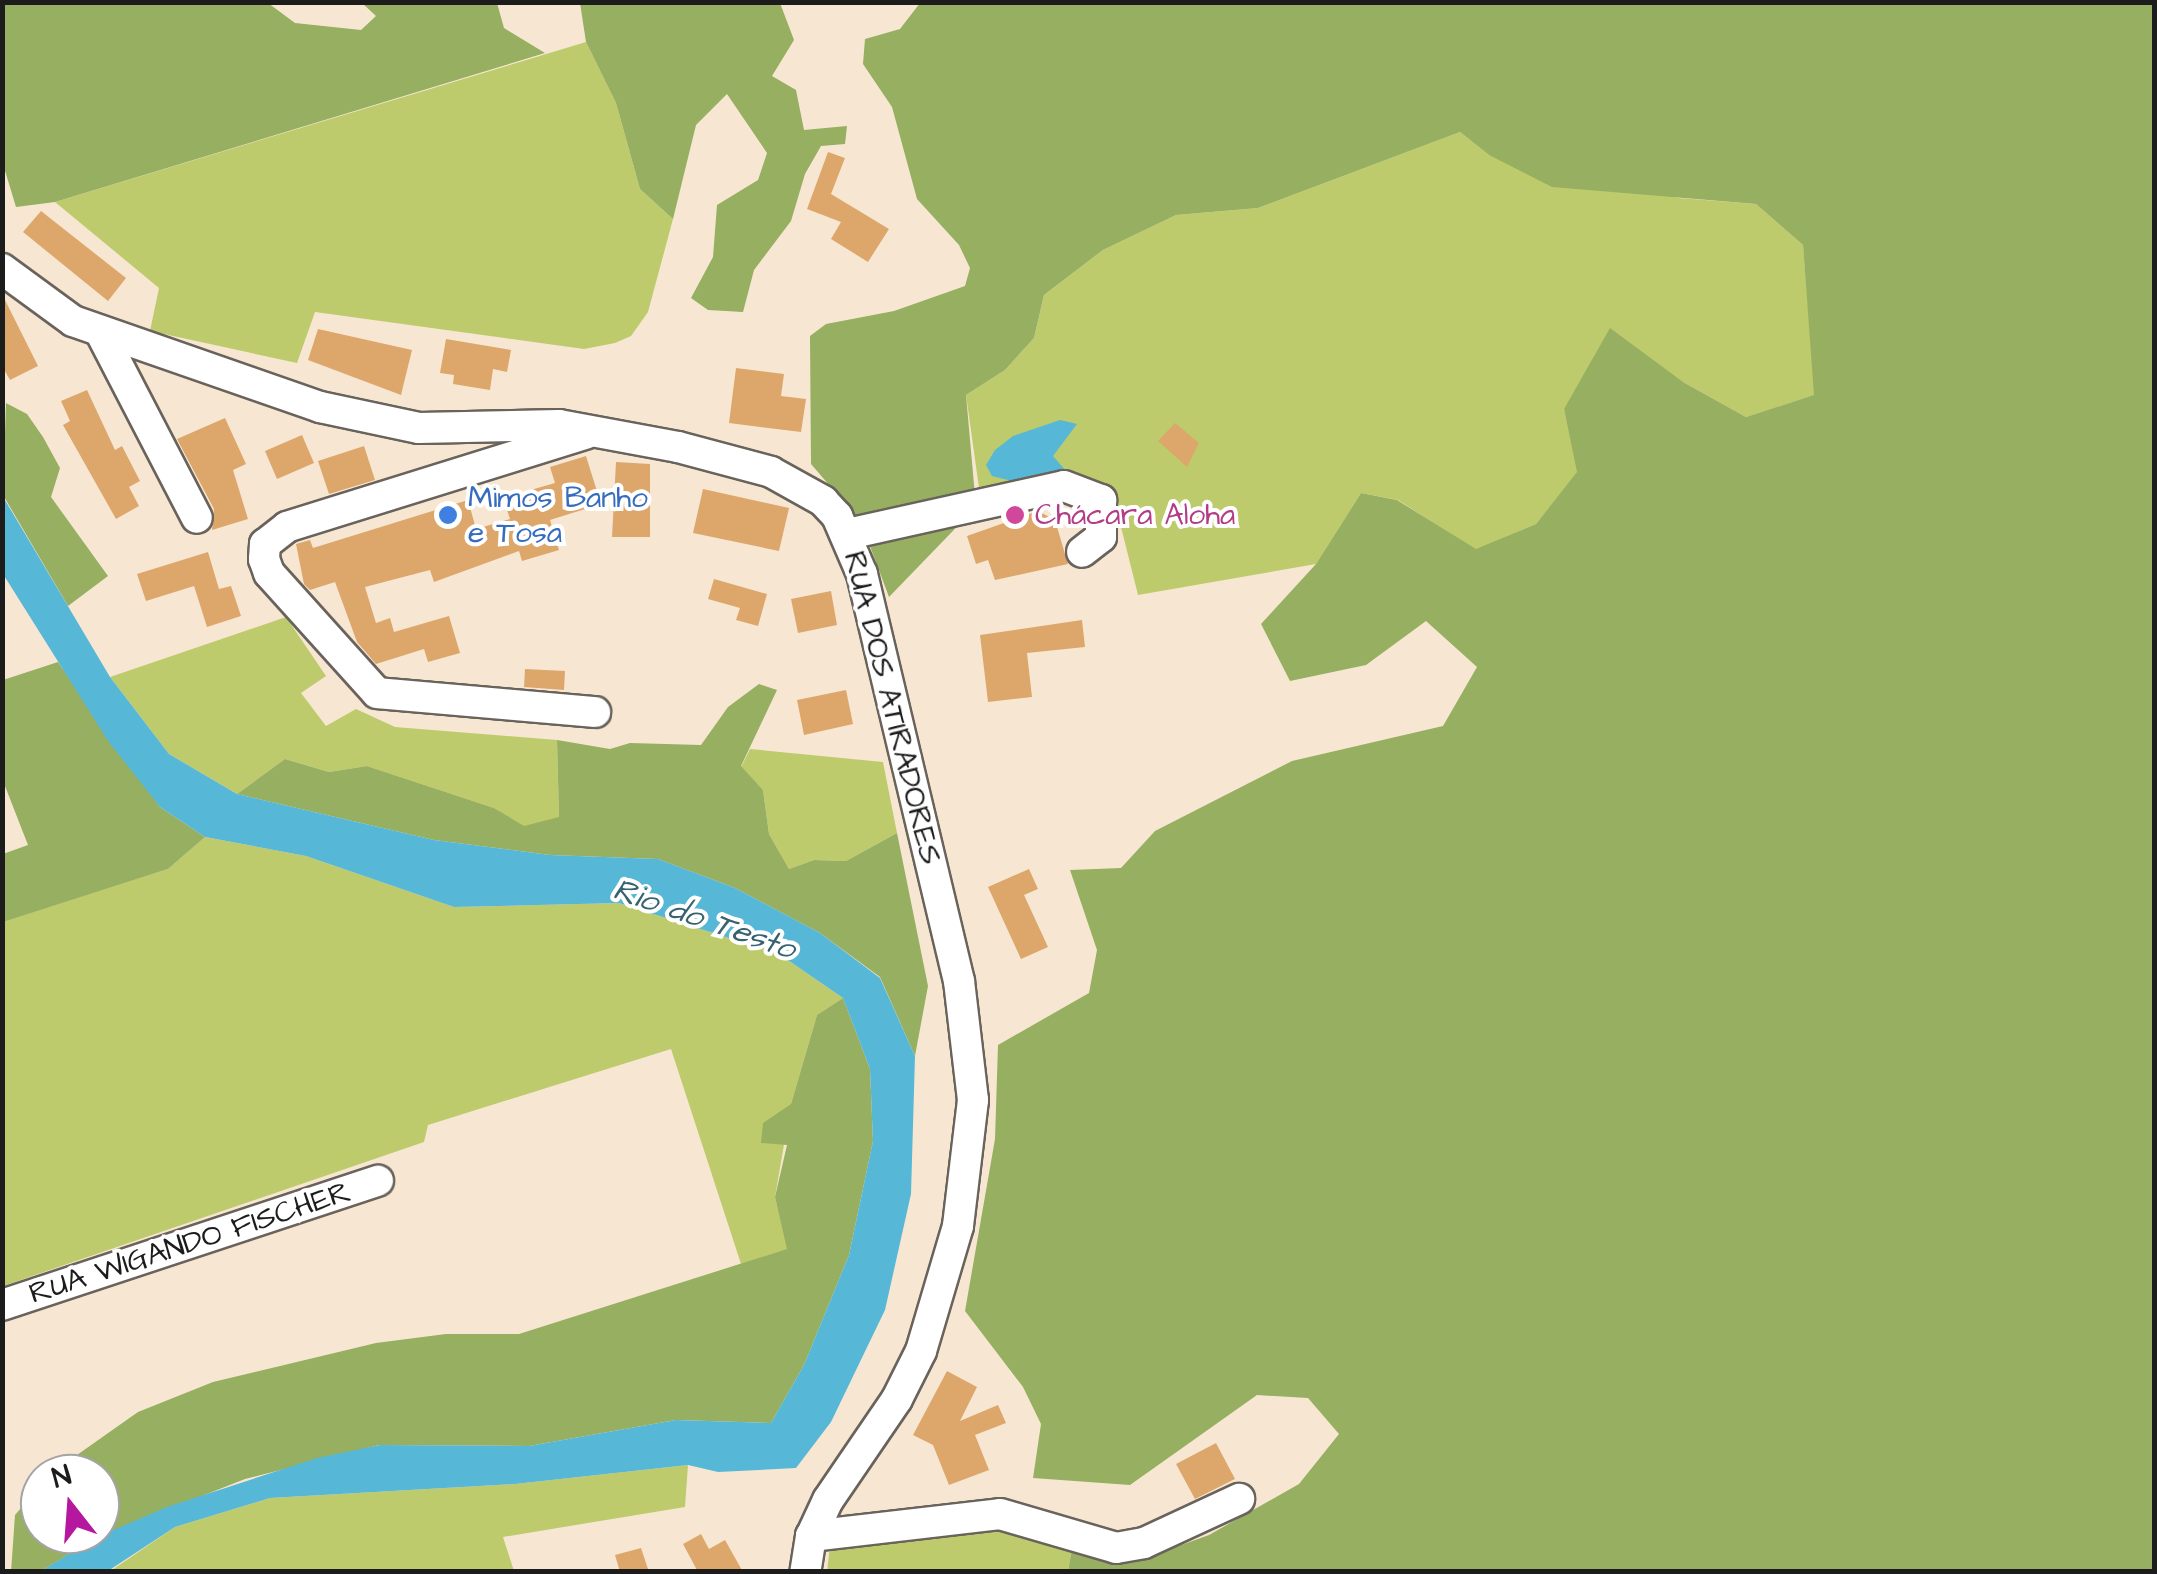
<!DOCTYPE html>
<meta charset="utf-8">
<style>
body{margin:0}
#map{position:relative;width:2157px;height:1574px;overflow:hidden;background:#f7e7d2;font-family:"Architects Daughter",sans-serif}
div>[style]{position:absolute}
.green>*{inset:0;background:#becb6d}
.forest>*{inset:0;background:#96af60}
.water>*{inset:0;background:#57b7d6}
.building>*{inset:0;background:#dda76b}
.roads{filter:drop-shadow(2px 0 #69635c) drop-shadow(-2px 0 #69635c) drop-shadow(0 2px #69635c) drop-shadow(0 -2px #69635c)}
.minor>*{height:30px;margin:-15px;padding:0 15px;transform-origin:15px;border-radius:15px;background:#fff}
.dots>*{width:28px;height:28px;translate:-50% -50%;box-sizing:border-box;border:5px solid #fff;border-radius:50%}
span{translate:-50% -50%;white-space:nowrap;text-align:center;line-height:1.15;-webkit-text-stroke:8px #fff;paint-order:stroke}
.shop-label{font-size:30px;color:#366cbe}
.left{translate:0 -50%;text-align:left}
.hotel-label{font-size:30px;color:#b23c85}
.street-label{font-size:30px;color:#1c1c1c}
.water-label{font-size:32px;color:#376270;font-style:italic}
.frame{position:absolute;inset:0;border:5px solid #1c1c1c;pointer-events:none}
.north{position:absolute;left:20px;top:1454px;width:100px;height:100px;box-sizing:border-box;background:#fff;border:2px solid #a4a4a4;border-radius:50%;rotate:343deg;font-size:28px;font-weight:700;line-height:40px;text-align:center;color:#1c1c1c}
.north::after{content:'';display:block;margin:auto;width:35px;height:45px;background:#b5179e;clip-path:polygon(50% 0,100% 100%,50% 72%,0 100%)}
</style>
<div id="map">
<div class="green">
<i style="clip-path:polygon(586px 42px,616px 103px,640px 189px,673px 219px,648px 312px,631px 336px,615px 343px,584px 349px,315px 312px,297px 363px,150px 331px,159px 288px,55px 202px)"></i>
<i style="clip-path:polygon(1460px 132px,1489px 155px,1679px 198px,1756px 204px,1803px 245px,1815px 395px,1746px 417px,1683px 382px,1564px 409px,1578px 472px,1536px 524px,1476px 550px,1398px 500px,1361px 493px,1316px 564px,1138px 595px,1117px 511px,1099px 490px,980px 495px,966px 395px,1005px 370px,1034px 338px,1044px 295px,1103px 250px,1176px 215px,1258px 208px)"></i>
<i style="clip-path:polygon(286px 617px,326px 676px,301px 693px,326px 726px,356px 709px,395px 727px,557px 740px,559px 818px,523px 827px,494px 808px,367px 766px,329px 772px,285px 759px,237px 794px,169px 754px,110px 677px)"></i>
<i style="clip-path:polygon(750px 749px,883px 762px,897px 833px,846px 861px,814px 860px,789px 869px,769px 834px,763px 790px,741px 767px)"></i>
<i style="clip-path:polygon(205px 837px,306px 856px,454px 907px,619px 903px,779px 954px,843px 998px,817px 1015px,791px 1104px,775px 1197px,788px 1249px,741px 1264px,671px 1049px,428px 1125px,424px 1142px,3px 1286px,2px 922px,168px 869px)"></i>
<i style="clip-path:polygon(688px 1465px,685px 1507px,503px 1537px,514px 1571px,109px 1572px,175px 1527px,270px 1498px,515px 1484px)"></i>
<i style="clip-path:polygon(1017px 1524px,1073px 1543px,1068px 1571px,827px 1572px,830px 1545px)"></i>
</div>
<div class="forest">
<i style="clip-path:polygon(2px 3px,268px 3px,295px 23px,361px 30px,376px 16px,362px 3px,497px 3px,504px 28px,545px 53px,55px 202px,16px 207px,3px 164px)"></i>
<i style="clip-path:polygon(580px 3px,780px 3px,794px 40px,772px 76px,796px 90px,804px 130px,847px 126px,845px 144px,821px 146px,805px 174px,791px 221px,754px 270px,743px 312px,708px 310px,691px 298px,713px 257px,717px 205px,758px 180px,767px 153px,727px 94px,696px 125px,673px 219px,640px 189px,616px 103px,586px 42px)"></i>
<i style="clip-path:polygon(920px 3px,2154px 3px,2154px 1571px,1068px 1571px,1073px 1543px,1131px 1563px,1209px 1535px,1299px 1484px,1339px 1434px,1308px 1398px,1257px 1395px,1130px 1485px,1033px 1478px,1041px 1424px,1023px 1387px,965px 1311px,995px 1139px,998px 1045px,1089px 993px,1097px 950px,1070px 870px,1121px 868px,1155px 831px,1292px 761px,1443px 726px,1477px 667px,1426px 621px,1366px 665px,1290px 681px,1261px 624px,1316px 564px,1361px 493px,1397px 500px,1476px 549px,1536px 524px,1577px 472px,1564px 409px,1610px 328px,1683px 382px,1746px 417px,1814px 395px,1803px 245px,1756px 204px,1552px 187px,1489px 155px,1460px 132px,1258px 208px,1176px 215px,1103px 250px,1044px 295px,1034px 338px,1005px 370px,966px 395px,976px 507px,889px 597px,861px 522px,811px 464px,810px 336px,826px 324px,894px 311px,965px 286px,970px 268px,959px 245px,917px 199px,892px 107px,863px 64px,865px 39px,900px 29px)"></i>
<i style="clip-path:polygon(6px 403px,27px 414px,43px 437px,60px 468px,51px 497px,108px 576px,68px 606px,3px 495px)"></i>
<i style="clip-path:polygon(58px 662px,160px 807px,205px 837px,168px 869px,3px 922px,3px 854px,28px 845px,3px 781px,3px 680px)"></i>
<i style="clip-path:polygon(759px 684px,777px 690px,741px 766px,763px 790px,769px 834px,789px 869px,814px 860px,846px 861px,897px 833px,928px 986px,915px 1056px,880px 977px,820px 933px,735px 888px,658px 859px,550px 855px,434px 840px,237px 794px,285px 759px,329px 772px,367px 766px,494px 808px,524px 826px,559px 817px,557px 740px,610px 749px,630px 743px,701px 745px,728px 707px)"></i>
<i style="clip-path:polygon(843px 998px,870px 1069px,873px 1141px,849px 1255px,804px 1365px,771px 1423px,676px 1420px,529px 1446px,379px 1445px,245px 1479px,98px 1537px,41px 1571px,11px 1572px,15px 1515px,40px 1486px,40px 1534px,100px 1534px,100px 1474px,50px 1474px,138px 1412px,213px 1382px,376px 1343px,446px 1334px,519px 1334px,787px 1249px,775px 1197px,787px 1145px,761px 1143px,763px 1123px,791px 1104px,817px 1015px)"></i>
</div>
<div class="water">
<i style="clip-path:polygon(1060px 420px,1077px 424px,1053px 456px,1067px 472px,1012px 481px,992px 476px,986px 465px,995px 450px,1013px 436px)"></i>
<i style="clip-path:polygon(2px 495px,110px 677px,169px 754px,237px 794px,434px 840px,550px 855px,658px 859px,735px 888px,820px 933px,880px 978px,915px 1056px,911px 1194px,885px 1310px,831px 1422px,796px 1468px,718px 1472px,688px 1465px,515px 1484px,270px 1498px,175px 1527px,108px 1571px,41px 1571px,97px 1537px,167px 1507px,317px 1458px,380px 1445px,529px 1446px,676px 1420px,771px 1423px,804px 1365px,849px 1255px,873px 1141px,870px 1069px,843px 998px,779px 954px,619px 903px,454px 907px,306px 856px,205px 837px,160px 807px,108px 741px,3px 574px)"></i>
</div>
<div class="building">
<i style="clip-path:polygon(828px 152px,845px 158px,831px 194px,889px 229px,868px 262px,831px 239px,841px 222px,807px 209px)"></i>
<i style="clip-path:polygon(41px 211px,126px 278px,108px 301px,23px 232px)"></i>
<i style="clip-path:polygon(2px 294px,38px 366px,10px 380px,2px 366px)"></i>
<i style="clip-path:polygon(318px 329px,412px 350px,401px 395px,308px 360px)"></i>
<i style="clip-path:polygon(446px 339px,511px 350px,507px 372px,493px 369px,490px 390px,453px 384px,454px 375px,440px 373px)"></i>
<i style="clip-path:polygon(736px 368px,784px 374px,781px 396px,806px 399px,801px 432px,729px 423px)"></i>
<i style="clip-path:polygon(87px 390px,115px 450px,122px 446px,140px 481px,129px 487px,139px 506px,116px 519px,63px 425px,70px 421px,61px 401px)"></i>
<i style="clip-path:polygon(225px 418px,246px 464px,233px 470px,248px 519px,212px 530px,214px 509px,177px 439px)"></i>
<i style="clip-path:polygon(1175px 423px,1199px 443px,1187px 467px,1158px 441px)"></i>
<i style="clip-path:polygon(302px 435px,314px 463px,277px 479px,265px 451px)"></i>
<i style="clip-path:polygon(364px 446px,375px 480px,329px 494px,318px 461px)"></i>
<i style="clip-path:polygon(586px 456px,601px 504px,550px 520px,559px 550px,522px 561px,519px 551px,434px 582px,430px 570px,365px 587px,376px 623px,390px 618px,394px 632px,449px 616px,460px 653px,428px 662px,424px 649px,376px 664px,357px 642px,335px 582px,310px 590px,304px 584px,296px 544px,310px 540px,313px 548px,468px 500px,476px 529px,510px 519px,503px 498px,555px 483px,550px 467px)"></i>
<i style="clip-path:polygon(616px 462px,650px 464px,650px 537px,612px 537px)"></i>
<i style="clip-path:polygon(703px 489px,789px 508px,779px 551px,693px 533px)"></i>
<i style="clip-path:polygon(1038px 511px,1055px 520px,1068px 564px,995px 580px,988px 560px,976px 564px,967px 536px)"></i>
<i style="clip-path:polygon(208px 552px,219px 589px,231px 586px,241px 616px,207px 627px,194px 586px,146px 601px,137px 574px)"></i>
<i style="clip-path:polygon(714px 579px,767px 594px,758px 626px,736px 620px,740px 608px,708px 599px)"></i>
<i style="clip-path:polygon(831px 591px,837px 625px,798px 633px,791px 599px)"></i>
<i style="clip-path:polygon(1082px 620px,1085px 647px,1027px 653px,1032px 697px,988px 702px,980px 635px)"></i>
<i style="clip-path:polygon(525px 669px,565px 671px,564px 690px,524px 687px)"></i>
<i style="clip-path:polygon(846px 690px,853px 724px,804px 735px,797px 700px)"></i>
<i style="clip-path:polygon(1029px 869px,1038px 889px,1024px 895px,1048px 947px,1021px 959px,988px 887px)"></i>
<i style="clip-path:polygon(947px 1371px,977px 1387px,960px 1421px,998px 1405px,1006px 1423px,975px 1435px,989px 1470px,949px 1485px,933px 1445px,913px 1435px)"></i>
<i style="clip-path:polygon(1216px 1443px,1235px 1479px,1195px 1499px,1176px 1464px)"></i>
<i style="clip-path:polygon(701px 1534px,709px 1549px,725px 1540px,743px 1572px,698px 1572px,683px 1544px)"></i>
<i style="clip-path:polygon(641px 1548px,649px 1572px,620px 1572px,615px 1555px)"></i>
</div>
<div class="roads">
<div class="minor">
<i style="left:2px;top:269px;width:88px;rotate:36.2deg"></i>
<i style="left:73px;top:321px;width:262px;rotate:19.2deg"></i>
<i style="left:320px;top:407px;width:101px;rotate:12deg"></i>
<i style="left:419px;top:428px;width:140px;rotate:-1.2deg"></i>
<i style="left:559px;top:425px;width:121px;rotate:10.5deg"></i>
<i style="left:678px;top:447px;width:96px;rotate:15deg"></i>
<i style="left:771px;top:472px;width:60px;rotate:29.1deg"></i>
<i style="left:823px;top:501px;width:21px;rotate:47deg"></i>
<i style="left:837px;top:516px;width:63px;rotate:66.7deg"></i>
<i style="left:862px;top:574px;width:418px;rotate:76.6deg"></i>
<i style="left:959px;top:981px;width:120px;rotate:83.3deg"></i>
<i style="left:973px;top:1100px;width:127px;rotate:96.8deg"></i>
<i style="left:958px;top:1226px;width:130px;rotate:106.5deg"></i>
<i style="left:921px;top:1351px;width:54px;rotate:116.6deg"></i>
<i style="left:897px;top:1399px;width:122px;rotate:124.3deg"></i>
<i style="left:828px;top:1500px;width:40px;rotate:115deg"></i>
<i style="left:811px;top:1536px;width:36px;rotate:99deg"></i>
<i style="left:101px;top:333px;width:208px;rotate:62.6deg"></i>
<i style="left:585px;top:434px;width:312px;rotate:162.7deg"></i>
<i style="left:287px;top:527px;width:28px;rotate:142deg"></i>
<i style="left:265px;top:544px;width:15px;rotate:94deg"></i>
<i style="left:264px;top:559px;width:15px;rotate:70deg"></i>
<i style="left:269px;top:573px;width:161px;rotate:48deg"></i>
<i style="left:377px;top:693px;width:219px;rotate:5deg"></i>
<i style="left:848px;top:534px;width:221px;rotate:-12.5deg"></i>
<i style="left:1064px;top:486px;width:40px;rotate:21deg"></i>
<i style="left:1101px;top:500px;width:37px;rotate:90deg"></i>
<i style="left:1101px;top:537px;width:24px;rotate:142deg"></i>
<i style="left:2px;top:1305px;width:396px;rotate:-18.3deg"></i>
<i style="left:811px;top:1536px;width:190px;rotate:-6.6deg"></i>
<i style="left:1000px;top:1514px;width:121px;rotate:16.3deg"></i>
<i style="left:1116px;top:1548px;width:28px;rotate:-10deg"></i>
<i style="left:1144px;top:1543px;width:105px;rotate:-24.9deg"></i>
</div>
</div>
<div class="dots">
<i style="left:448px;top:515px;background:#3f7fe0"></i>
<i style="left:1015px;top:515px;background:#d1479c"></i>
</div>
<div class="shop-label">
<span class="left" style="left:468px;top:515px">Mimos Banho<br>e Tosa</span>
</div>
<div class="hotel-label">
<span class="left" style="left:1035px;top:515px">Chácara Aloha</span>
</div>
<div class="street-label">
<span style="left:892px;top:708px;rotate:76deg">RUA DOS ATIRADORES</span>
<span style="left:190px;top:1243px;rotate:-18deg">RUA WIGANDO FISCHER</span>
</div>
<div class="water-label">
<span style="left:704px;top:920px;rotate:19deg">Rio do Testo</span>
</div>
<div class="frame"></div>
<div class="north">N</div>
</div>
